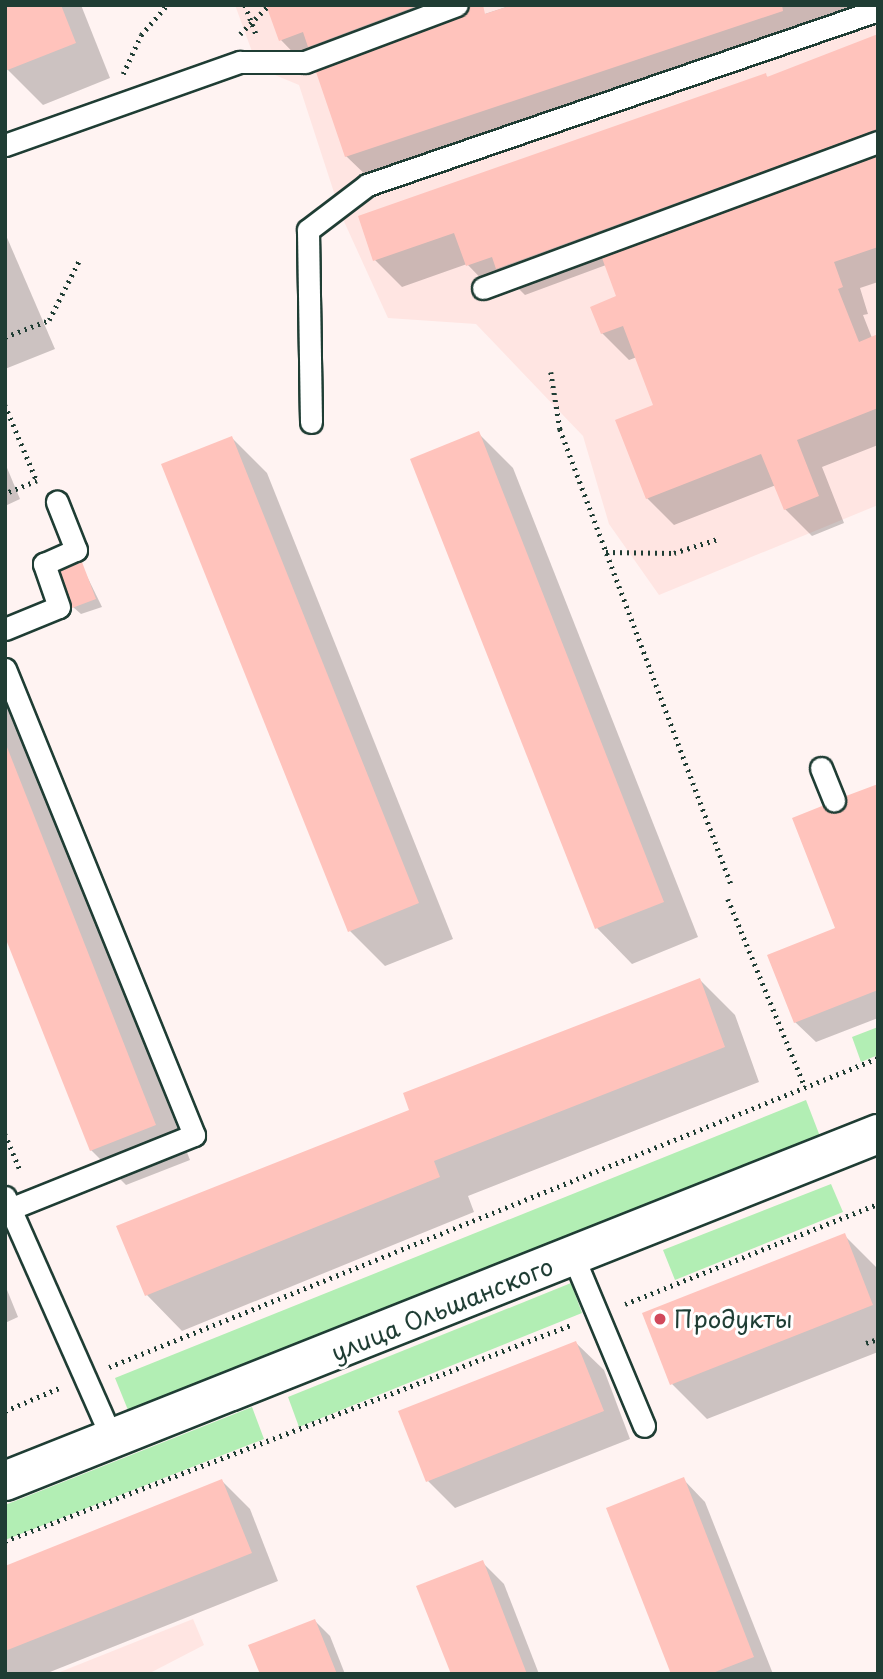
<!DOCTYPE html>
<meta charset="utf-8">
<style>
body{margin:0}
#map{position:relative;width:883px;height:1679px;overflow:hidden;background:#fff3f2;font-family:"Playpen Sans",sans-serif}
div>[style]{position:absolute}
.built>*{inset:0;background:#ffe5e2}
.green>*{inset:0;background:#b2eeb4}
.shadow>*{inset:0;background:#0003}
.building>*{inset:0;background:#ffc3bc}
.path>*{height:4.5px;margin-top:-2.25px;transform-origin:0;background:repeating-linear-gradient(90deg,#1f3d34 0 2px,transparent 0 7px)}
.roads{filter:drop-shadow(2px 0 #1f3d34) drop-shadow(-2px 0 #1f3d34) drop-shadow(0 2px #1f3d34) drop-shadow(0 -2px #1f3d34)}
.lane>*{height:21px;margin:-10.5px;padding:0 10.5px;transform-origin:10.5px;border-radius:10.5px;background:#fff}
.street>*{height:38px;margin:-19px;padding:0 19px;transform-origin:19px;border-radius:19px;background:#fff}
.dots>*{width:19px;height:19px;translate:-50% -50%;box-sizing:border-box;border:4px solid #fff;border-radius:50%}
span{translate:-50% -50%;white-space:nowrap;text-align:center;line-height:1.15;-webkit-text-stroke:6px #fff;paint-order:stroke}
.street-label{font-size:24px;color:#1f3d34}
.poi-label{font-size:24px;color:#1f3d34}
.left{translate:0 -50%;text-align:left}
.frame{position:absolute;inset:0;border:7px solid #1f3d34;pointer-events:none}
</style>
<div id="map">
<div class="built">
<i style="clip-path:polygon(235px 5px,878px 5px,878px 505px,659px 595px,609px 524px,583px 436px,476px 324px,388px 318px,342px 217px,299px 85px,258px 68px)"></i>
<i style="clip-path:polygon(193px 1619px,204px 1645px,148px 1674px,55px 1674px)"></i>
</div>
<div class="green">
<i style="clip-path:polygon(878px 1027px,878px 1055px,861px 1062px,852px 1037px)"></i>
<i style="clip-path:polygon(806px 1100px,821px 1139px,130px 1415px,115px 1378px)"></i>
<i style="clip-path:polygon(831px 1184px,843px 1212px,675px 1280px,663px 1250px)"></i>
<i style="clip-path:polygon(571px 1283px,582px 1313px,299px 1427px,288px 1397px)"></i>
<i style="clip-path:polygon(252px 1407px,264px 1439px,5px 1540px,5px 1505px)"></i>
</div>
<div class="shadow">
<i style="clip-path:polygon(5px 5px,81px 5px,110px 78px,43px 105px,8px 70px)"></i>
<i style="clip-path:polygon(268px 5px,467px 5px,420px 23px,424px 34px,512px 5px,878px 5px,373px 182px,346px 156px,332px 68px,324px 60px,307px 67px,281px 40px)"></i>
<i style="clip-path:polygon(878px 36px,878px 282px,860px 288px,868px 314px,863px 315px,872px 338px,878px 336px,878px 445px,822px 467px,844px 523px,812px 536px,785px 509px,776px 485px,674px 525px,647px 498px,656px 406px,637px 357px,629px 360px,602px 333px,619px 297px,606px 265px,525px 295px,515px 285px,494px 292px,467px 264px,402px 287px,375px 260px,360px 218px,765px 75px,769px 78px)"></i>
<i style="clip-path:polygon(5px 233px,55px 349px,5px 369px)"></i>
<i style="clip-path:polygon(478px 433px,513px 468px,698px 937px,632px 964px,597px 928px,412px 460px)"></i>
<i style="clip-path:polygon(232px 438px,267px 473px,453px 939px,385px 966px,350px 931px)"></i>
<i style="clip-path:polygon(5px 463px,20px 499px,5px 506px)"></i>
<i style="clip-path:polygon(81px 564px,102px 607px,81px 614px,73px 607px)"></i>
<i style="clip-path:polygon(5px 692px,190px 1160px,126px 1185px,91px 1150px,5px 932px)"></i>
<i style="clip-path:polygon(878px 789px,878px 1018px,816px 1042px,795px 1022px,838px 929px,838px 815px)"></i>
<i style="clip-path:polygon(700px 980px,735px 1015px,759px 1082px,468px 1196px,474px 1212px,182px 1331px,147px 1295px,119px 1226px,412px 1111px)"></i>
<i style="clip-path:polygon(844px 1235px,878px 1269px,878px 1352px,707px 1419px,672px 1384px)"></i>
<i style="clip-path:polygon(5px 1285px,18px 1317px,5px 1323px)"></i>
<i style="clip-path:polygon(576px 1343px,604px 1370px,630px 1439px,455px 1508px,428px 1481px)"></i>
<i style="clip-path:polygon(683px 1479px,705px 1502px,773px 1674px,673px 1674px)"></i>
<i style="clip-path:polygon(222px 1481px,250px 1509px,278px 1581px,45px 1674px,5px 1674px,5px 1568px)"></i>
<i style="clip-path:polygon(482px 1562px,504px 1584px,539px 1674px,453px 1674px)"></i>
<i style="clip-path:polygon(315px 1621px,330px 1636px,345px 1674px,261px 1674px)"></i>
</div>
<div class="building">
<i style="clip-path:polygon(5px 5px,61px 5px,76px 43px,5px 71px)"></i>
<i style="clip-path:polygon(266px 5px,419px 5px,308px 47px,303px 32px,279px 41px)"></i>
<i style="clip-path:polygon(470px 5px,483px 5px,485px 14px,512px 5px,782px 5px,783px 11px,345px 157px,316px 72px,462px 17px)"></i>
<i style="clip-path:polygon(878px 34px,878px 129px,496px 269px,492px 257px,466px 266px,454px 233px,373px 261px,358px 216px,766px 73px,767px 77px)"></i>
<i style="clip-path:polygon(878px 156px,878px 247px,834px 262px,843px 287px,838px 289px,859px 342px,878px 334px,878px 408px,797px 440px,819px 496px,784px 510px,761px 454px,646px 499px,615px 420px,653px 405px,623px 326px,601px 334px,590px 307px,616px 296px,602px 258px)"></i>
<i style="clip-path:polygon(479px 431px,664px 902px,595px 929px,410px 459px)"></i>
<i style="clip-path:polygon(232px 436px,419px 903px,348px 932px,161px 464px)"></i>
<i style="clip-path:polygon(82px 562px,96px 599px,72px 608px,60px 571px)"></i>
<i style="clip-path:polygon(7px 747px,156px 1125px,90px 1151px,5px 937px)"></i>
<i style="clip-path:polygon(878px 784px,878px 990px,794px 1023px,767px 955px,835px 928px,792px 818px,822px 806px,838px 813px,845px 809px,846px 796px)"></i>
<i style="clip-path:polygon(700px 978px,725px 1047px,434px 1161px,440px 1177px,145px 1296px,116px 1226px,409px 1110px,403px 1093px)"></i>
<i style="clip-path:polygon(845px 1233px,873px 1305px,670px 1385px,642px 1313px)"></i>
<i style="clip-path:polygon(576px 1341px,604px 1411px,426px 1482px,398px 1411px)"></i>
<i style="clip-path:polygon(684px 1477px,754px 1657px,710px 1674px,671px 1674px,606px 1508px)"></i>
<i style="clip-path:polygon(222px 1479px,252px 1553px,5px 1651px,5px 1566px)"></i>
<i style="clip-path:polygon(483px 1560px,527px 1674px,451px 1674px,416px 1586px)"></i>
<i style="clip-path:polygon(315px 1619px,337px 1674px,260px 1674px,248px 1645px)"></i>
</div>
<div class="path">
<i style="left:245px;top:5px;width:31px;rotate:69deg"></i>
<i style="left:240px;top:34px;width:41px;rotate:-45deg"></i>
<i style="left:123px;top:74px;width:43px;rotate:-65.2deg"></i>
<i style="left:141px;top:35px;width:40px;rotate:-49deg"></i>
<i style="left:5px;top:337px;width:47px;rotate:-21.1deg"></i>
<i style="left:49px;top:320px;width:68px;rotate:-63.1deg"></i>
<i style="left:551px;top:372px;width:58px;rotate:81deg"></i>
<i style="left:560px;top:429px;width:488px;rotate:69.4deg"></i>
<i style="left:5px;top:405px;width:82px;rotate:67.2deg"></i>
<i style="left:37px;top:481px;width:35px;rotate:158deg"></i>
<i style="left:606px;top:552px;width:68px;rotate:0.8deg"></i>
<i style="left:674px;top:553px;width:46px;rotate:-17.7deg"></i>
<i style="left:728px;top:899px;width:203px;rotate:67.7deg"></i>
<i style="left:5px;top:1134px;width:41px;rotate:67.2deg"></i>
<i style="left:625px;top:1304px;width:272px;rotate:-21.6deg"></i>
<i style="left:866px;top:1343px;width:13px;rotate:-18deg"></i>
<i style="left:109px;top:1367px;width:829px;rotate:-21.89deg"></i>
<i style="left:5px;top:1411px;width:59px;rotate:-23.1deg"></i>
<i style="left:5px;top:1541px;width:606px;rotate:-20.89deg"></i>
</div>
<div class="roads">
<div class="lane">
<i style="left:5px;top:145px;width:249px;rotate:-19.5deg"></i>
<i style="left:240px;top:62px;width:65px"></i>
<i style="left:305px;top:62px;width:162px;rotate:-20.6deg"></i>
<i style="left:483px;top:288px;width:421px;rotate:-20.3deg"></i>
<i style="left:311px;top:422px;width:192px;rotate:-90.9deg"></i>
<i style="left:308px;top:230px;width:74px;rotate:-37.3deg"></i>
<i style="left:367px;top:185px;width:540px;rotate:-18.9deg"></i>
<i style="left:5px;top:629px;width:58px;rotate:-22.2deg"></i>
<i style="left:59px;top:607px;width:46px;rotate:-109.2deg"></i>
<i style="left:44px;top:564px;width:35px;rotate:-24deg"></i>
<i style="left:76px;top:550px;width:52px;rotate:-111.6deg"></i>
<i style="left:5px;top:669px;width:503px;rotate:67.92deg"></i>
<i style="left:194px;top:1135px;width:198px;rotate:158.1deg"></i>
<i style="left:821px;top:768px;width:35px;rotate:68deg"></i>
<i style="left:5px;top:1197px;width:267px;rotate:66.1deg"></i>
<i style="left:573px;top:1256px;width:184px;rotate:67.3deg"></i>
</div>
<div class="street">
<i style="left:5px;top:1481px;width:939px;rotate:-21.68deg"></i>
</div>
</div>
<div class="dots">
<i style="left:660px;top:1319px;background:#d1495b"></i>
</div>
<div class="street-label">
<span style="left:442px;top:1309px;rotate:-22deg">улица Ольшанского</span>
</div>
<div class="poi-label">
<span class="left" style="left:674px;top:1319px">Продукты</span>
</div>
<div class="frame"></div>
</div>
